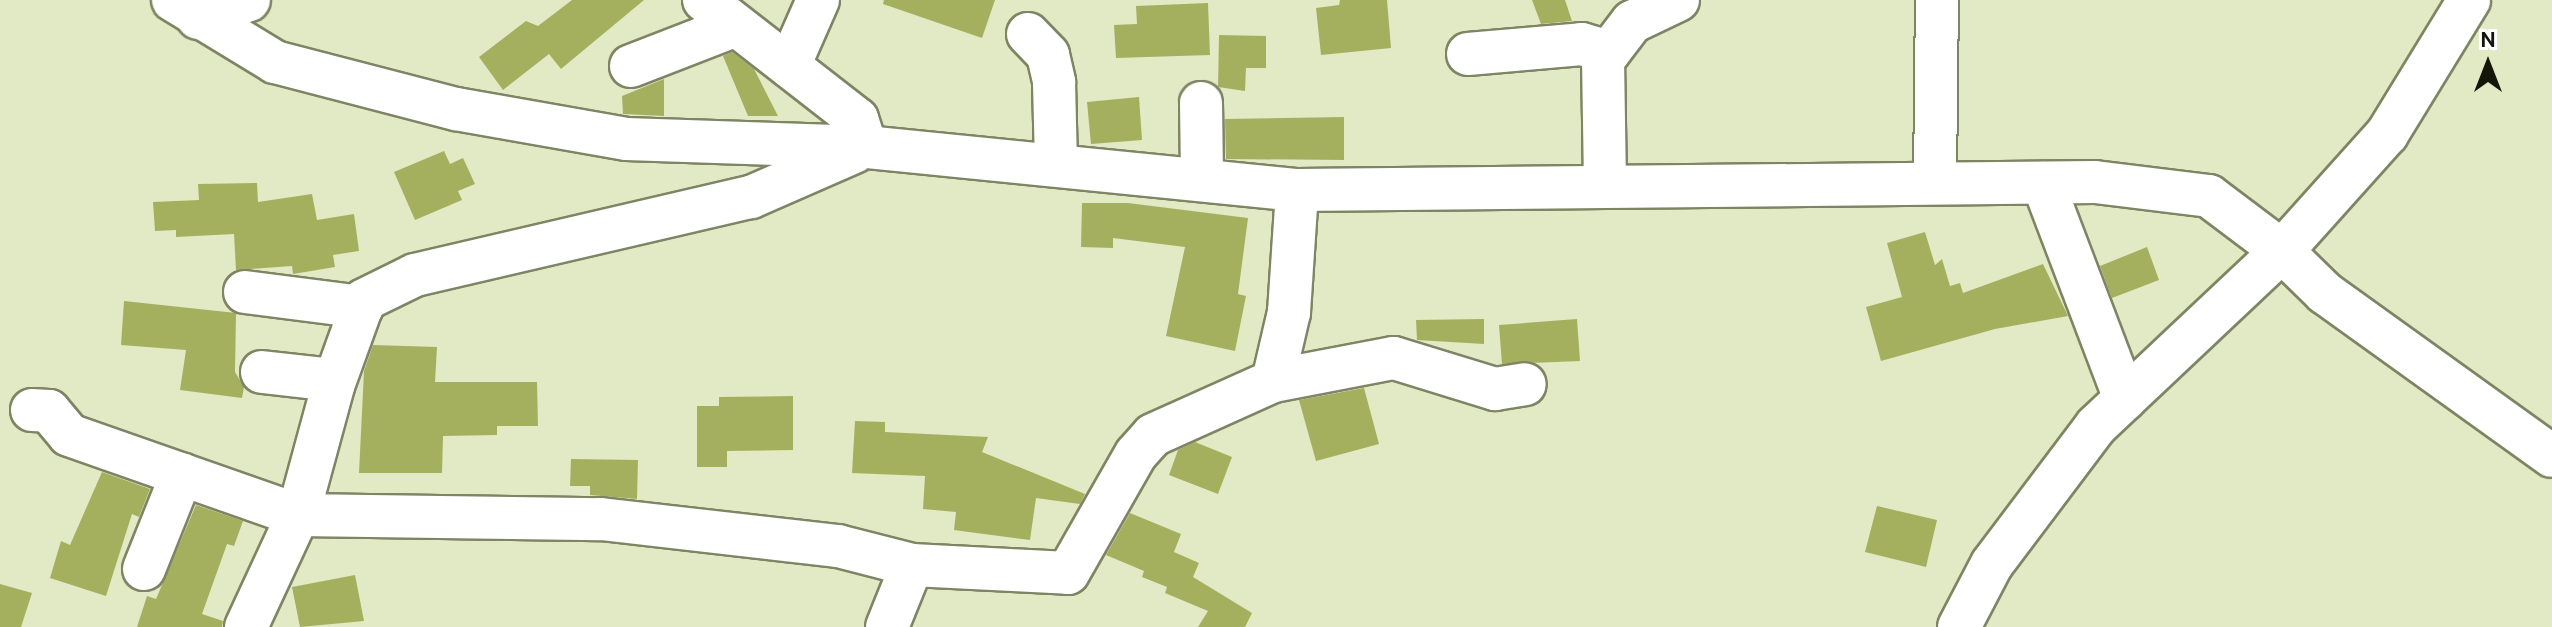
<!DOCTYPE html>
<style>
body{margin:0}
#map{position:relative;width:2552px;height:627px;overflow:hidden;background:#e2e9c5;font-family:Cabin,sans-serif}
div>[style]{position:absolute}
.building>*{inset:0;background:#a5b05f}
.roads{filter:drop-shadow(2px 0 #7f8464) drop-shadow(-2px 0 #7f8464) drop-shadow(0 2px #7f8464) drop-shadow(0 -2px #7f8464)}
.minor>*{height:42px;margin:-21px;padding:0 21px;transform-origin:21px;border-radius:21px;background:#fff}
span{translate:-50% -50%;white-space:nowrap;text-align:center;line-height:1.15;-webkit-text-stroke:7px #fff;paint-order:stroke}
.north{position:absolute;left:2448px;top:24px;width:80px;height:80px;-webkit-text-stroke:6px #fff;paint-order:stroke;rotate:0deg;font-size:22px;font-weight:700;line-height:32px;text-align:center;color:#15160a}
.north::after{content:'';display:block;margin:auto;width:28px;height:36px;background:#15160a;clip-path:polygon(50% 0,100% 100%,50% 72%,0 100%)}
</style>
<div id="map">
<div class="building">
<i style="clip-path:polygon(572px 0,644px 0,561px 69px,549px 54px,503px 90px,479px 57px,526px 21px,538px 26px)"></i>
<i style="clip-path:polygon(884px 0,995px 0,982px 38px,883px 4px)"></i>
<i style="clip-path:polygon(1340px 0,1387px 0,1391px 48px,1321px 55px,1316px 8px,1339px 5px)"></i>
<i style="clip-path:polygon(1532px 0,1565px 0,1572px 21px,1541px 24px)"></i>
<i style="clip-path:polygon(1208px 3px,1210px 55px,1116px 58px,1114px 25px,1137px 24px,1136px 6px)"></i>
<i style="clip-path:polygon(1219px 35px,1266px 36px,1266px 68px,1246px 68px,1245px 91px,1218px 87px)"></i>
<i style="clip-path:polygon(732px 52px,754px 69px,778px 116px,748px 116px,723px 56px)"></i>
<i style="clip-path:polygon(664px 79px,664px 116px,623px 114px,622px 96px)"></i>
<i style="clip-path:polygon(1139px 97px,1142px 140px,1091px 144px,1087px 102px)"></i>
<i style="clip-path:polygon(1344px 117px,1344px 160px,1226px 159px,1225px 119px)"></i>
<i style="clip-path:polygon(444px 151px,450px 164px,463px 158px,475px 184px,458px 191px,462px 200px,415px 220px,394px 172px)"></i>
<i style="clip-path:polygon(257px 183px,258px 202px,312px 194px,317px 220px,354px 214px,359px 251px,333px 255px,335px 267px,293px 274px,292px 266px,236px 270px,234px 234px,176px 237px,176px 230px,155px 231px,153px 202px,199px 200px,198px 184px)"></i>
<i style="clip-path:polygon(1082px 203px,1128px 203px,1248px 218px,1238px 294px,1246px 296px,1235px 351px,1166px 336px,1185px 247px,1113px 238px,1113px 248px,1081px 247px)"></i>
<i style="clip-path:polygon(1925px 232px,1935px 265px,1942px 259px,1950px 286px,1960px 283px,1963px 293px,2043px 264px,2068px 316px,1995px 329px,1881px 361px,1866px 307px,1902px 297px,1887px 243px)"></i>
<i style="clip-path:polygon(2147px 247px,2159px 280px,2112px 298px,2100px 266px)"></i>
<i style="clip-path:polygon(124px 301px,236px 313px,235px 372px,244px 387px,242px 398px,180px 390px,186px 350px,121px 345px)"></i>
<i style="clip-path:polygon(1484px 319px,1484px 344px,1417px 340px,1416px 320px)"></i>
<i style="clip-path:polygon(1577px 319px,1580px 361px,1502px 364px,1499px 325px)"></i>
<i style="clip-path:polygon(373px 345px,437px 347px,435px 382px,537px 382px,538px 426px,497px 426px,497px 435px,443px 436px,442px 473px,359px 473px,364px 371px)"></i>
<i style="clip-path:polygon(1364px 388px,1379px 444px,1316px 461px,1299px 400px)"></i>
<i style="clip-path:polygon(793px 396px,793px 450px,727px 451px,727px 467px,697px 467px,697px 406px,719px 406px,719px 397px)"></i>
<i style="clip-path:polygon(855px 421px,885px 422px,885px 432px,988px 437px,982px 452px,1085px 494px,1080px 504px,1036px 498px,1030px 540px,954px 530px,956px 512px,923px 509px,925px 476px,852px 473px)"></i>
<i style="clip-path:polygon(1195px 442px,1232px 457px,1218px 494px,1169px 475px,1178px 450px)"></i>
<i style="clip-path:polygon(571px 459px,638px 460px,637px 499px,590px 495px,590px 486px,570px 486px)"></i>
<i style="clip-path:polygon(102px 472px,150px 489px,139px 517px,132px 514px,106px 596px,50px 578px,61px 541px,70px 545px)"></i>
<i style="clip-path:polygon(196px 505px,243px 521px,234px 546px,227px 544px,202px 614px,223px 621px,222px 627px,137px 627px,147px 596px,156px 599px)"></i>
<i style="clip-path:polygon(1877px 506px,1937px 520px,1926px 567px,1865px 552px)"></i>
<i style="clip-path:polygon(1130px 513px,1181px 534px,1174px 552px,1199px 563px,1193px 577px,1252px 613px,1245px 627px,1198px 627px,1208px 611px,1165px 593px,1167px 587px,1142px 577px,1144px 571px,1106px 555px)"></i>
<i style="clip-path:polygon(355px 575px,364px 621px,300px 627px,292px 587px)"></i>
<i style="clip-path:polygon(0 584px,32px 593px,21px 627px,0 627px)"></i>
</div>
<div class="roads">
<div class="minor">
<i style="left:173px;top:0;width:119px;rotate:31.3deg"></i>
<i style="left:275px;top:62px;width:187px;rotate:14.6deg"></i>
<i style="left:456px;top:109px;width:173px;rotate:10deg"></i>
<i style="left:626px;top:139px;width:240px;rotate:1.9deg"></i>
<i style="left:866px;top:147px;width:433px;rotate:5.7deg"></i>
<i style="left:1297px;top:190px;width:798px;rotate:-0.57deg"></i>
<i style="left:2095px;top:182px;width:115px;rotate:7deg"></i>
<i style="left:2209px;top:196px;width:91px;rotate:37deg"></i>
<i style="left:2282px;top:251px;width:60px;rotate:44.3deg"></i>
<i style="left:2325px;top:293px;width:279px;rotate:35.7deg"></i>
<i style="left:704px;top:0;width:194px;rotate:37.9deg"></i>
<i style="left:857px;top:119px;width:29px;rotate:72deg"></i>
<i style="left:198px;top:18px;width:54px;rotate:-19.4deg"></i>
<i style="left:1028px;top:34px;width:29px;rotate:46deg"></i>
<i style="left:1048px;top:55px;width:28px;rotate:77deg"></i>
<i style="left:1054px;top:82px;width:83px;rotate:88.6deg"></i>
<i style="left:1468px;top:54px;width:114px;rotate:-5deg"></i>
<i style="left:1582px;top:44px;width:28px;rotate:17deg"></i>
<i style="left:631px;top:66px;width:110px;rotate:-21.2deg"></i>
<i style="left:789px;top:66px;width:72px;rotate:-66.3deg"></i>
<i style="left:1201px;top:103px;width:76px;rotate:89.2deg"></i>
<i style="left:1935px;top:183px;width:183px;rotate:-89.4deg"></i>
<i style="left:2043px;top:183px;width:231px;rotate:69.2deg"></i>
<i style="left:1605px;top:185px;width:125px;rotate:-90.9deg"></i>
<i style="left:1603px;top:60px;width:48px;rotate:-52.7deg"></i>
<i style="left:1632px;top:22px;width:51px;rotate:-25.6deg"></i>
<i style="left:245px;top:292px;width:118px;rotate:7.3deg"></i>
<i style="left:262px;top:372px;width:73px;rotate:6.3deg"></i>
<i style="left:1273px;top:381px;width:123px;rotate:-10.8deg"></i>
<i style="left:1394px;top:358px;width:106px;rotate:17.1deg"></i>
<i style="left:1495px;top:389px;width:30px;rotate:-9deg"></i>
<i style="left:32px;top:410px;width:17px;rotate:3deg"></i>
<i style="left:49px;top:411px;width:31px;rotate:50deg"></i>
<i style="left:69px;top:435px;width:243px;rotate:19.3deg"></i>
<i style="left:298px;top:515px;width:303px;rotate:0.8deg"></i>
<i style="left:601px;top:519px;width:239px;rotate:6.5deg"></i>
<i style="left:838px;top:546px;width:76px;rotate:14.4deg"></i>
<i style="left:912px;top:565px;width:156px;rotate:2.9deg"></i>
<i style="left:1068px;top:573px;width:137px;rotate:-60.3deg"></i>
<i style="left:1136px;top:454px;width:25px;rotate:-48deg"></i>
<i style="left:1153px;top:435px;width:132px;rotate:-24.2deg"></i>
<i style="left:1273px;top:381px;width:71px;rotate:-76.9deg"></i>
<i style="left:1289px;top:312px;width:122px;rotate:-86.2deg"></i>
<i style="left:144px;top:569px;width:102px;rotate:-68.2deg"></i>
<i style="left:246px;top:627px;width:123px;rotate:-65.1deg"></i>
<i style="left:298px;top:515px;width:134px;rotate:-74.8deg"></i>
<i style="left:333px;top:386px;width:91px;rotate:-70.2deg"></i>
<i style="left:364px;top:300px;width:57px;rotate:-26.1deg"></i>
<i style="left:415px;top:275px;width:345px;rotate:-13.1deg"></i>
<i style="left:751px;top:197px;width:112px;rotate:-23.6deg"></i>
<i style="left:887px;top:627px;width:67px;rotate:-68deg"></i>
<i style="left:1959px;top:627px;width:71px;rotate:-62.4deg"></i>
<i style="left:1992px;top:564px;width:173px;rotate:-53deg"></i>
<i style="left:2096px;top:426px;width:255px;rotate:-43.3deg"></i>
<i style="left:2282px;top:251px;width:157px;rotate:-48.1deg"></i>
<i style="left:2387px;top:134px;width:157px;rotate:-58.5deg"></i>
</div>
</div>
<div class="north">N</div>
</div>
